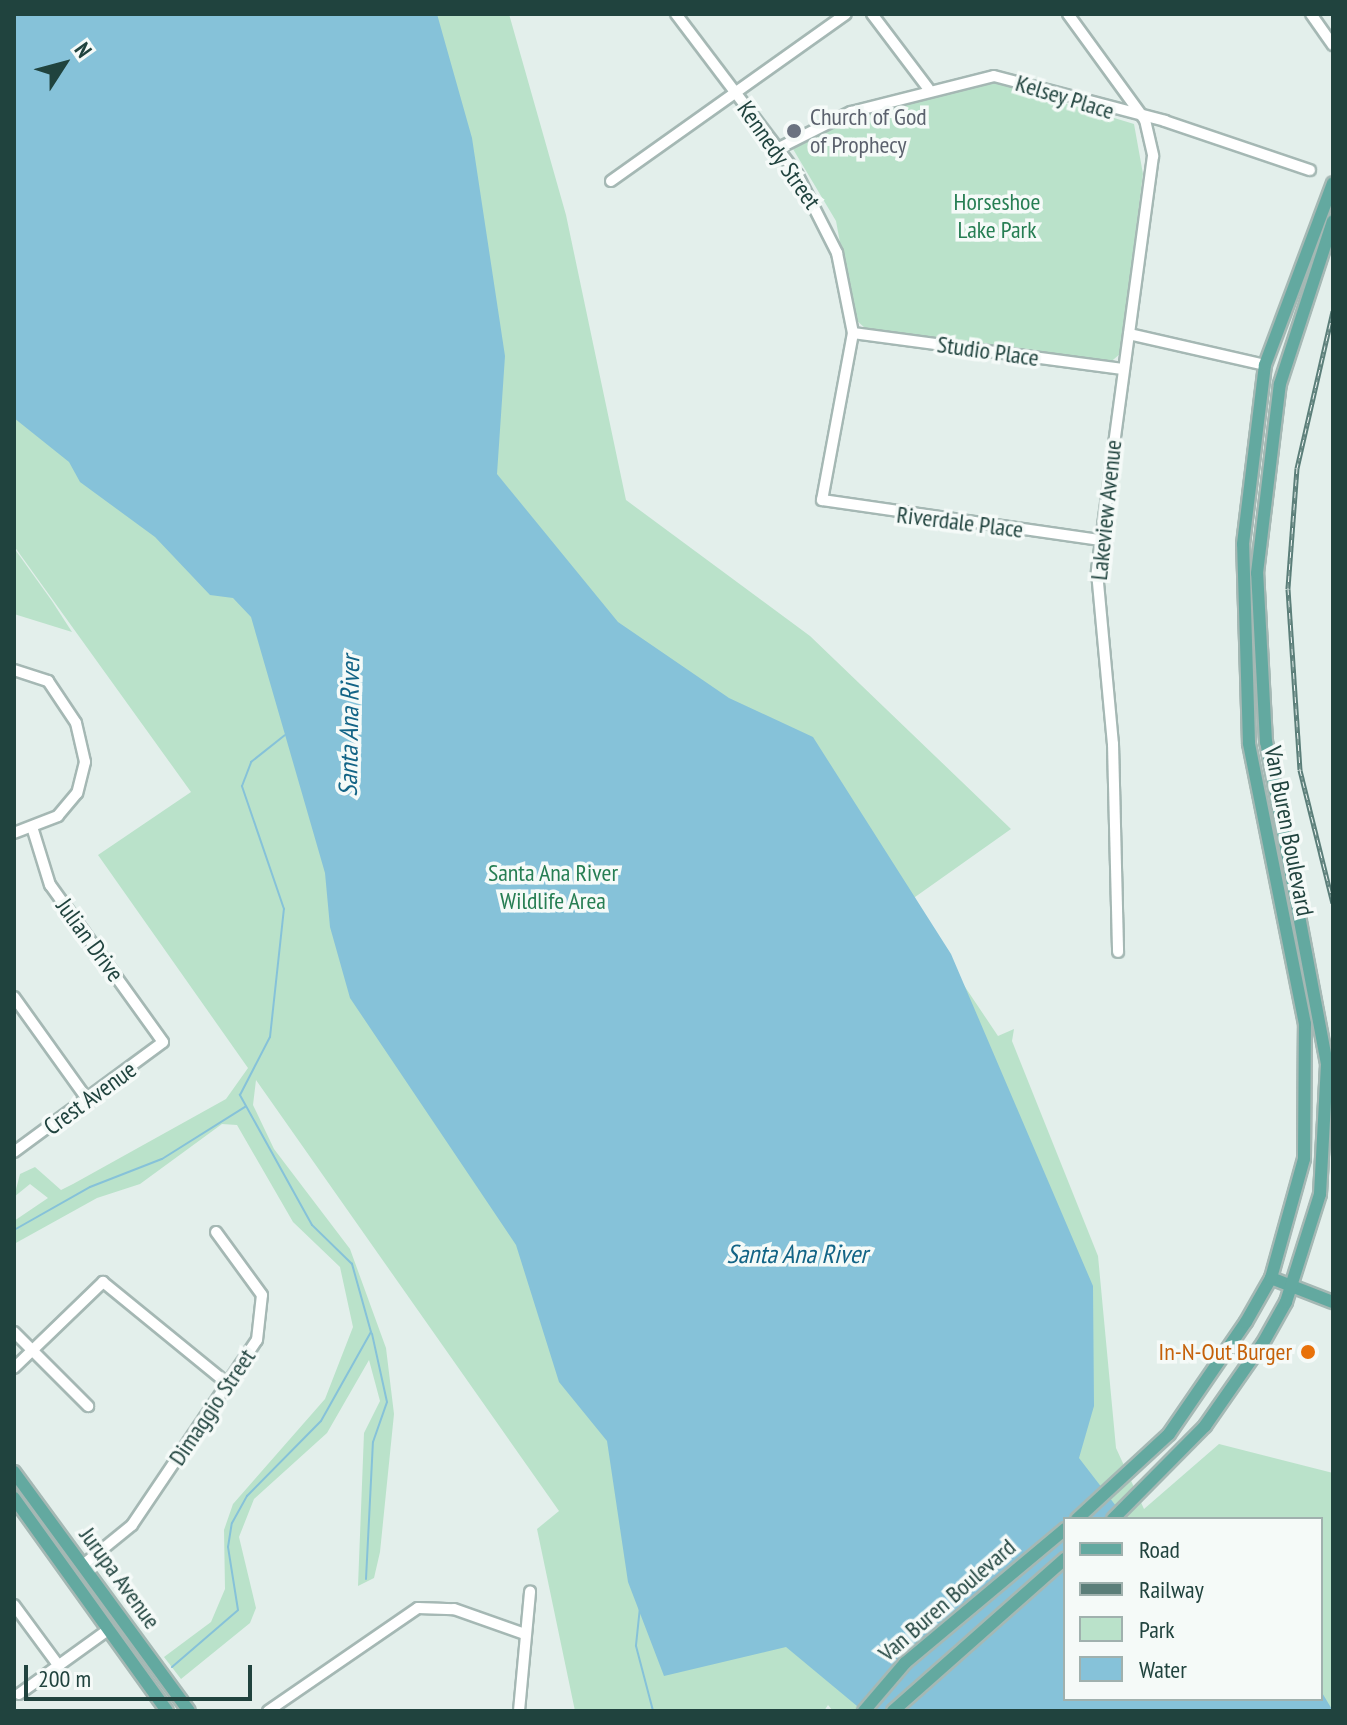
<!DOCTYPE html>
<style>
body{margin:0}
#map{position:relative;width:1347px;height:1725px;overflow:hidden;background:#e3efeb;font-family:"PT Sans Narrow",sans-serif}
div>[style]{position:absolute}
.green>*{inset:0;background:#bae2ca}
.water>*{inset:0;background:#86c2d9}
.stream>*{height:2px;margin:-1px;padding:0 1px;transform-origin:1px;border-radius:1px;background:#86c2d9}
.roads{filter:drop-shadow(2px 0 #a5b8b4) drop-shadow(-2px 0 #a5b8b4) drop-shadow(0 2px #a5b8b4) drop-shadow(0 -2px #a5b8b4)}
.minor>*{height:10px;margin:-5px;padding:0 5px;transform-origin:5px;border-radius:5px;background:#fff}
.major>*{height:12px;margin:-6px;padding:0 6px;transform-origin:6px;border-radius:6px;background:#63a9a0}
.rail>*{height:5px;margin-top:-2.5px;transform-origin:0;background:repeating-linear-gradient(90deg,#f5faf8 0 6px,#5b7e79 0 12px);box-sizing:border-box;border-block:2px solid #5b7e79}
.dots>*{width:22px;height:22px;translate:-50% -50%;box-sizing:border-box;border:4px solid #f5faf8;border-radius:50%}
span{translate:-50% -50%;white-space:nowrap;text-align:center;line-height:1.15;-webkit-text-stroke:7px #f5faf8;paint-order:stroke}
.street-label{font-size:24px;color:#20433e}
.worship-label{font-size:24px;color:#5b616d}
.left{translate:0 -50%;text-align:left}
.park-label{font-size:24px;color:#267e53}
.food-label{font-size:24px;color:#c56008}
.right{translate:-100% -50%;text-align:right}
.water-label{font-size:26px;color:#136486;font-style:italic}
.frame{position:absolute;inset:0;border:16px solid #20433e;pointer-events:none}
.legend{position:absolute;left:1063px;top:1517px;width:260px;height:184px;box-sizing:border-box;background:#f5faf8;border:2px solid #a0b1ae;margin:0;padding:10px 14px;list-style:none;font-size:24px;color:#20433e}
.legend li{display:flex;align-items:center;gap:16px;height:40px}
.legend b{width:40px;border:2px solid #a0b1ae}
.north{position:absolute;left:24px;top:24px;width:80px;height:80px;-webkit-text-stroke:6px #f5faf8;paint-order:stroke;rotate:54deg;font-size:22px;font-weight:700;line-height:32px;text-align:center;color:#20433e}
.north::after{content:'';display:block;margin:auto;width:28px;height:36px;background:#20433e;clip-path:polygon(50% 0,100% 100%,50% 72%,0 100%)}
.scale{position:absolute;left:24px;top:1665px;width:228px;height:36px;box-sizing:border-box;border:4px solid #20433e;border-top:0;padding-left:10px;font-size:24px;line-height:28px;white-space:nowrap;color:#20433e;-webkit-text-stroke:6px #f5faf8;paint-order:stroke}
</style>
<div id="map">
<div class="green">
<i style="clip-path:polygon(evenodd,14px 14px,509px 14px,566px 215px,626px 500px,810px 636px,1011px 829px,908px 902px,998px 1036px,1014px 1029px,1012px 1041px,1098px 1256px,1116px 1448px,1144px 1509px,1219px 1444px,1333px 1473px,1333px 1711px,833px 1711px,828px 1705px,824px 1711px,575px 1711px,537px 1529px,559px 1511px,256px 1080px,253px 1105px,274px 1149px,350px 1249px,386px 1348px,394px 1414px,380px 1552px,374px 1578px,358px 1586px,364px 1433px,380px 1401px,369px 1360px,327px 1433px,254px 1499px,239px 1537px,256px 1608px,250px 1623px,181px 1679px,164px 1657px,211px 1622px,225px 1589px,224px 1530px,233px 1504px,325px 1399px,353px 1327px,340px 1267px,293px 1222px,237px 1125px,222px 1124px,140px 1184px,97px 1198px,14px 1244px,14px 1221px,48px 1198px,30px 1184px,14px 1197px,20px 1174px,35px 1167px,61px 1190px,73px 1184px,226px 1099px,248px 1068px,98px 855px,191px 792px,14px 546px,14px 14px,1065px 1519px,1321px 1519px,1321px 1699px,1065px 1699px,1065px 1519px)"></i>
<i style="clip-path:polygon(992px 81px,1134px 124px,1143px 174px,1120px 354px,1108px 364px,866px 329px,854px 318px,836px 221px,793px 149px,845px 119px)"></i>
<i style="clip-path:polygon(14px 548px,52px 601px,72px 632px,14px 614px)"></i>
</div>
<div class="water">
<i style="clip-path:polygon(14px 14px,437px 14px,472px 138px,505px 356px,497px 474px,618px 622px,729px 698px,813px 737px,951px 954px,1093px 1286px,1094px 1406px,1079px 1458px,1126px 1519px,1065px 1519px,1065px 1699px,1321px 1699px,1321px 1691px,1333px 1711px,863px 1711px,786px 1647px,664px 1676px,628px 1582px,607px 1441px,559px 1382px,516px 1245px,350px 998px,330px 927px,325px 873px,251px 617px,233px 598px,210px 595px,155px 537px,80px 482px,69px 462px,14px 418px)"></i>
</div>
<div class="stream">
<i style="left:14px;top:1230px;width:87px;rotate:-29.5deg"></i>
<i style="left:90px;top:1187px;width:77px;rotate:-21.3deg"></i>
<i style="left:162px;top:1159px;width:98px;rotate:-32.1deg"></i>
<i style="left:366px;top:1579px;width:137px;rotate:-87.1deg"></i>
<i style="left:373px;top:1442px;width:42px;rotate:-70.7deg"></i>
<i style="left:387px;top:1402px;width:70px;rotate:-102.4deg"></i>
<i style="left:640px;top:1607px;width:39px;rotate:96deg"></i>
<i style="left:636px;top:1646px;width:67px;rotate:75.3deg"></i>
<i style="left:172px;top:1667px;width:87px;rotate:-40.8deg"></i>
<i style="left:238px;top:1610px;width:64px;rotate:-99deg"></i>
<i style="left:228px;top:1547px;width:24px;rotate:-81deg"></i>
<i style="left:232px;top:1523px;width:31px;rotate:-61deg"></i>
<i style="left:247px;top:1496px;width:105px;rotate:-45.4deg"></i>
<i style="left:321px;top:1421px;width:102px;rotate:-60.7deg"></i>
<i style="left:371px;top:1332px;width:71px;rotate:-105.6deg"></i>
<i style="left:352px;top:1264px;width:56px;rotate:-135.7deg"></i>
<i style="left:312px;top:1225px;width:149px;rotate:-119deg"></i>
<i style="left:240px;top:1095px;width:65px;rotate:-62.7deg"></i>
<i style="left:270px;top:1037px;width:129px;rotate:-83.8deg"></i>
<i style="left:284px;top:909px;width:130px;rotate:-108.9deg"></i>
<i style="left:242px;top:786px;width:26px;rotate:-69deg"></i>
<i style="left:251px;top:762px;width:43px;rotate:-38.5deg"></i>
</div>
<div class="roads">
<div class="minor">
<i style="left:676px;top:14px;width:201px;rotate:52.9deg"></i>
<i style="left:797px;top:174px;width:89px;rotate:63.1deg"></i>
<i style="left:837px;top:253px;width:82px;rotate:78.7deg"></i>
<i style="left:853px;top:333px;width:170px;rotate:100.5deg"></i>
<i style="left:822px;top:500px;width:280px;rotate:8.2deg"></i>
<i style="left:872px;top:14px;width:93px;rotate:52.9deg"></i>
<i style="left:1068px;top:14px;width:131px;rotate:54deg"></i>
<i style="left:1145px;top:120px;width:37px;rotate:77deg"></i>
<i style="left:1153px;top:156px;width:420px;rotate:97.7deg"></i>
<i style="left:1097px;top:572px;width:173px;rotate:84.7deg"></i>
<i style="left:1113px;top:744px;width:208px;rotate:88.6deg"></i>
<i style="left:1311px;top:14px;width:38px;rotate:55deg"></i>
<i style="left:777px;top:149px;width:83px;rotate:-26.6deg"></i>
<i style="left:851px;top:112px;width:147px;rotate:-14.1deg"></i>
<i style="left:994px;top:76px;width:177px;rotate:14.7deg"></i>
<i style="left:1165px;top:121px;width:153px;rotate:18.7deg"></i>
<i style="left:611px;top:181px;width:288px;rotate:-35.4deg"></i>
<i style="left:853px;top:333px;width:272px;rotate:7.6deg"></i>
<i style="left:1129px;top:334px;width:139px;rotate:12.8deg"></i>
<i style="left:14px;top:670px;width:36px;rotate:18deg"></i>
<i style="left:48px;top:681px;width:50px;rotate:56.3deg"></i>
<i style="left:76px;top:723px;width:40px;rotate:77deg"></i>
<i style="left:85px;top:762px;width:32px;rotate:104deg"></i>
<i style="left:77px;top:793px;width:30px;rotate:130deg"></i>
<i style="left:58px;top:816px;width:47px;rotate:158.9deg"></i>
<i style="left:14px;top:997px;width:125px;rotate:54.4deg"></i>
<i style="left:14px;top:1152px;width:185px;rotate:-36.4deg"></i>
<i style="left:163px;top:1042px;width:193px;rotate:-125.7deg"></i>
<i style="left:50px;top:885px;width:58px;rotate:-107.2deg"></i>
<i style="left:14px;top:1332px;width:105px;rotate:45deg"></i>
<i style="left:14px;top:1368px;width:124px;rotate:-44deg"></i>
<i style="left:103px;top:1282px;width:161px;rotate:39.2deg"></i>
<i style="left:83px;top:1565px;width:63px;rotate:-39.2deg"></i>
<i style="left:132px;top:1525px;width:223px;rotate:-56deg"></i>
<i style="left:257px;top:1340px;width:45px;rotate:-83.7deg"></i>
<i style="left:262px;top:1295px;width:78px;rotate:-126.1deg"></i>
<i style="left:14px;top:1605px;width:76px;rotate:53.6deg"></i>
<i style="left:19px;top:1694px;width:111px;rotate:-35.8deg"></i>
<i style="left:268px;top:1711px;width:182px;rotate:-34.5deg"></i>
<i style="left:418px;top:1608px;width:36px;rotate:2deg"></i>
<i style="left:454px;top:1609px;width:75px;rotate:19.4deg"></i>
<i style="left:519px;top:1711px;width:120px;rotate:-84.7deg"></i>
</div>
<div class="major">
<i style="left:1271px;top:1278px;width:66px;rotate:21.2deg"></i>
<i style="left:14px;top:1472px;width:296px;rotate:53.8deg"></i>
<i style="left:14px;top:1498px;width:262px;rotate:54.3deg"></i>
<i style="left:1077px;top:1519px;width:125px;rotate:-42.7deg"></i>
<i style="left:1169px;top:1434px;width:136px;rotate:-55.5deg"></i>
<i style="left:1246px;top:1322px;width:51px;rotate:-60.4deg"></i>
<i style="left:1271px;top:1278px;width:123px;rotate:-74.5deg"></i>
<i style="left:1304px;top:1159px;width:135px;rotate:-89.6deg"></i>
<i style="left:1305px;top:1024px;width:287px;rotate:-101.3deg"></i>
<i style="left:1249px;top:743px;width:199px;rotate:-91.7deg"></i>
<i style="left:1243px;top:544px;width:180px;rotate:-83deg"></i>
<i style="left:1265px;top:365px;width:194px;rotate:-69.5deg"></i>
<i style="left:1113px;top:1519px;width:131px;rotate:-45.3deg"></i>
<i style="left:1205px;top:1426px;width:101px;rotate:-55.1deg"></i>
<i style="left:1263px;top:1343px;width:47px;rotate:-60.7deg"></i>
<i style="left:1286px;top:1302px;width:113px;rotate:-72.5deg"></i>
<i style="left:1320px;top:1194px;width:130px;rotate:-86.9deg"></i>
<i style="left:1327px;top:1064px;width:328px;rotate:-100.7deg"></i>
<i style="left:1266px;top:742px;width:169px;rotate:-93deg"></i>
<i style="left:1257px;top:573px;width:190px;rotate:-83.1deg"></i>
<i style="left:1280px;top:384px;width:171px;rotate:-72deg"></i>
<i style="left:864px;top:1711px;width:63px;rotate:-49.5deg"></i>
<i style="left:905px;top:1663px;width:209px;rotate:-39.9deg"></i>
<i style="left:893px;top:1711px;width:230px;rotate:-41.5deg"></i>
</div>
</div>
<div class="rail">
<i style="left:1333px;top:311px;width:161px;rotate:102.9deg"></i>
<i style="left:1297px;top:468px;width:121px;rotate:94.3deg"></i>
<i style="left:1288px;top:589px;width:181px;rotate:86.2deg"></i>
<i style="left:1300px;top:770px;width:137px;rotate:76.1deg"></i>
</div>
<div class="dots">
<i style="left:794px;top:131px;background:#6b7280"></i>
<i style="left:1308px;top:1352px;background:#e8710a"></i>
</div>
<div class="street-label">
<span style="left:1065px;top:97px;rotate:17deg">Kelsey Place</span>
<span style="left:779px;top:155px;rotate:55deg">Kennedy Street</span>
<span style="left:988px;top:351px;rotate:8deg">Studio Place</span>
<span style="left:1106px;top:510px;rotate:-84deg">Lakeview Avenue</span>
<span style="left:960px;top:522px;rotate:7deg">Riverdale Place</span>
<span style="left:1289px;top:831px;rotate:79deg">Van Buren Boulevard</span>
<span style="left:90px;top:940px;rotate:54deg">Julian Drive</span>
<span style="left:90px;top:1098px;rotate:-36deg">Crest Avenue</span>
<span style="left:212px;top:1407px;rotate:-56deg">Dimaggio Street</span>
<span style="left:120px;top:1578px;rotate:54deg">Jurupa Avenue</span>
<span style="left:947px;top:1600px;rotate:-41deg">Van Buren Boulevard</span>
</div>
<div class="worship-label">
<span class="left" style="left:810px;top:131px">Church of God<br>of Prophecy</span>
</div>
<div class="park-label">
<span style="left:997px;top:216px">Horseshoe<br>Lake Park</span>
<span style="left:553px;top:887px">Santa Ana River<br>Wildlife Area</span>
</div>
<div class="food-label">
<span class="right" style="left:1292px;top:1352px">In-N-Out Burger</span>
</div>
<div class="water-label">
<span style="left:349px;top:726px;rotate:-89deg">Santa Ana River</span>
<span style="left:797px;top:1254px">Santa Ana River</span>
</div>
<div class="frame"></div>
<ul class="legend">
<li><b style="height:10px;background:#63a9a0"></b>Road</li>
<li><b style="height:10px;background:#5b7e79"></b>Railway</li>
<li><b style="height:22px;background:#bae2ca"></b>Park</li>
<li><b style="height:22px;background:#86c2d9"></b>Water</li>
</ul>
<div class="north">N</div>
<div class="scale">200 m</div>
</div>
